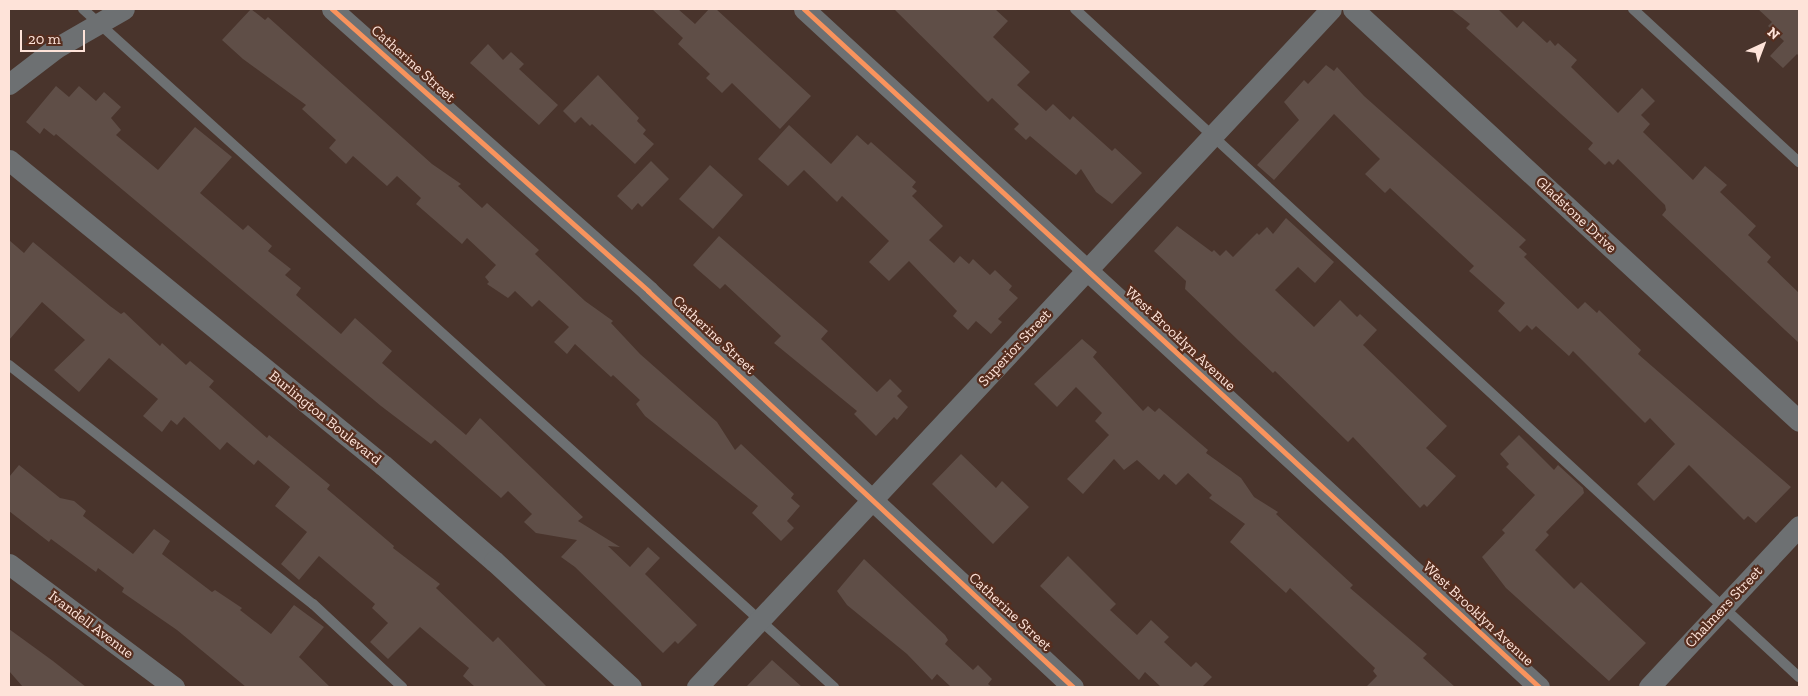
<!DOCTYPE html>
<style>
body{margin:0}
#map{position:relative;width:1808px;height:696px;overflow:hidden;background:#49342c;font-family:"Zilla Slab",serif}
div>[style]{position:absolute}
.building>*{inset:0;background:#5f4e47}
.lane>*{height:10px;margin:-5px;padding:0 5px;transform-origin:5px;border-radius:5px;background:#6d7072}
.street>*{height:21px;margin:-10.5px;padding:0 10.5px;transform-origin:10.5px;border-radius:10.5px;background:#6d7072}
.cycleway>*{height:5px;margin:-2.5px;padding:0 2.5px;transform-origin:2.5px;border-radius:2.5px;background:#f8935d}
span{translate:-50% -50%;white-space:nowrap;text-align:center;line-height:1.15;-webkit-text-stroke:4.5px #562e1f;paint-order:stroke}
.street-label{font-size:15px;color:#fee3d9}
.frame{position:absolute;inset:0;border:10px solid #fee3d9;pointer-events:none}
.north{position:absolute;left:1738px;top:20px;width:50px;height:50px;-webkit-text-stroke:4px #562e1f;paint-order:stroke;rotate:43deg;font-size:14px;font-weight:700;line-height:20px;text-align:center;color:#fee3d9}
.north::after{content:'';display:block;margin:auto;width:18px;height:22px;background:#fee3d9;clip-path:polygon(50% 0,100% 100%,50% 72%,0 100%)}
.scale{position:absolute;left:20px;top:30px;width:65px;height:22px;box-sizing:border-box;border:2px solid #fee3d9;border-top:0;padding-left:6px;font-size:15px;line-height:18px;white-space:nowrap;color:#fee3d9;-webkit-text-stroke:4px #562e1f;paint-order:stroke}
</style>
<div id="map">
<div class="building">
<i style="clip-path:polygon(251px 9px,265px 20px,268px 17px,432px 164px,461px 184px,458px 186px,482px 208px,487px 203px,539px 250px,535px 254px,585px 301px,613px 321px,611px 323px,640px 354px,717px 422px,735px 450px,741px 444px,794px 494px,791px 498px,800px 506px,787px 521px,794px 528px,781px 541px,752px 513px,758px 506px,645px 416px,636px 404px,640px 400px,613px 375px,611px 377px,575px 344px,567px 354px,554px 342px,569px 327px,539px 300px,532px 307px,515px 291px,508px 298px,487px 284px,489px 282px,485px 277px,496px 265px,467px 238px,462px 244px,416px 204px,421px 198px,397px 176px,387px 186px,353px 156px,346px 164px,329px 148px,336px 140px,302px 109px,306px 105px,243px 59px,222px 40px)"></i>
<i style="clip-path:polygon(652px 9px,678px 9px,695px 24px,709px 9px,716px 9px,811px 96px,780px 129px,732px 83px,722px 93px,706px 78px,710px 74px,678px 44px,683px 38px)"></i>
<i style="clip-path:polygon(894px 9px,995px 9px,1008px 21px,993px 37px,1030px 72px,1017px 85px,1046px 111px,1053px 104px,1070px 120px,1073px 116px,1112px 151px,1115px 148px,1142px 173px,1112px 204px,1096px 192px,1081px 169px,1076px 175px,1030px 136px,1026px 140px,1014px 129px,1019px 124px,992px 98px,988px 102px)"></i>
<i style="clip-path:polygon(1451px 9px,1498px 9px,1517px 28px,1523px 21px,1547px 43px,1550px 40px,1555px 46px,1558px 43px,1577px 60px,1571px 67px,1618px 113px,1642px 88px,1655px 101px,1641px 115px,1650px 124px,1643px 132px,1693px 180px,1705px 166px,1727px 185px,1720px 192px,1756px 226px,1748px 235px,1771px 257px,1767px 262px,1799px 293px,1799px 343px,1662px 215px,1666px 210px,1665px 205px,1618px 159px,1613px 165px,1609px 161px,1605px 165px,1588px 149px,1593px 143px,1466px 28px,1470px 24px)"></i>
<i style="clip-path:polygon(1758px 9px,1799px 9px,1799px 56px,1797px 54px,1783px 68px,1770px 56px,1784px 41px,1768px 26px,1772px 22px)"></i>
<i style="clip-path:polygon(488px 44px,503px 60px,511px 52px,524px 64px,519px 69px,558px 105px,539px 125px,470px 63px)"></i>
<i style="clip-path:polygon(1326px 65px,1334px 71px,1337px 67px,1364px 96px,1526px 240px,1519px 247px,1527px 254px,1524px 257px,1578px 309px,1585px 302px,1597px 313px,1599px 310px,1641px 350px,1638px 354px,1791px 487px,1756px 523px,1748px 516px,1744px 520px,1689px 465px,1654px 501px,1637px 484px,1675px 444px,1650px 418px,1645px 423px,1573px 351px,1569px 356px,1536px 326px,1532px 330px,1527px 325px,1520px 332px,1498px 311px,1505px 303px,1469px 271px,1474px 266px,1390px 188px,1385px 193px,1365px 174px,1380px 159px,1334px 114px,1274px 180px,1257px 165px,1299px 120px,1284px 102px,1304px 80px,1308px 84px)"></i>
<i style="clip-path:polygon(598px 75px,639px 118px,637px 121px,646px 130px,643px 134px,654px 144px,635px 164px,592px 124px,590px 126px,581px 117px,575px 123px,563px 111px)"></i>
<i style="clip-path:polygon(56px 86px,69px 97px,79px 86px,96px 101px,104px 92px,121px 107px,111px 118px,121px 130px,116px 135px,158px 170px,195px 127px,232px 157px,200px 193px,243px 230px,248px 225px,272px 246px,268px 251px,291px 269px,285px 275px,301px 288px,296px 295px,341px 334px,355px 318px,392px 351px,382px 363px,466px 435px,480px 418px,583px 517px,578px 521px,620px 547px,608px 546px,630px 567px,648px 547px,660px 558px,645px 574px,697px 625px,678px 644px,675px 641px,663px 653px,575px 567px,561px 557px,577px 540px,536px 533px,524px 522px,532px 514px,508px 491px,501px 498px,435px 440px,431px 444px,381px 406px,56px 134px,54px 136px,44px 128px,40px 134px,26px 122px)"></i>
<i style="clip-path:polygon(789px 125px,831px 164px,857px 135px,868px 145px,871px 142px,916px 182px,912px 187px,917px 191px,912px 196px,943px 226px,929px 240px,954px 263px,960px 256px,969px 264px,973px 259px,990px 275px,995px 270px,1012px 286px,1009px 290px,1018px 298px,998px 319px,1002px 322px,991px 334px,976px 321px,968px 330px,953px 316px,957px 311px,909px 261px,889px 281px,869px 262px,889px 241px,842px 196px,837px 202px,804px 170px,788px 186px,758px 159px)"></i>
<i style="clip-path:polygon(651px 161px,669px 179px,642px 207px,638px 203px,632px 210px,617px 196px)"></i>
<i style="clip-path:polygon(710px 165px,743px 195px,713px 229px,679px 199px)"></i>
<i style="clip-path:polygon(1286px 218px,1334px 262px,1315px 283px,1298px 267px,1275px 290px,1314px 327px,1340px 300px,1357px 317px,1360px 314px,1377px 330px,1363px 345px,1447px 426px,1426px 448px,1456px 476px,1427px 507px,1424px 504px,1420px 508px,1353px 437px,1348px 442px,1275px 371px,1273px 373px,1239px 341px,1185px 289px,1186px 281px,1154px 251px,1177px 226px,1212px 252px,1214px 250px,1220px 256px,1226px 250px,1233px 257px,1257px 233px,1259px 235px,1267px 227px,1273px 234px)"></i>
<i style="clip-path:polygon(719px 236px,828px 331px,821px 339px,877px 392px,890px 379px,902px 391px,897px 396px,908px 407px,897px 420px,894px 417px,876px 436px,854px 414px,857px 411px,774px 343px,781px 336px,725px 284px,720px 289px,697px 269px,693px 265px)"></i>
<i style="clip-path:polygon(9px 240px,24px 253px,33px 242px,110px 306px,121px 314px,124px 312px,160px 346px,162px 343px,186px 365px,190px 361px,214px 381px,209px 387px,267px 438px,269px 435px,330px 485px,327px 489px,394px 546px,393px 548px,440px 584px,436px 588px,493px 642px,498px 637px,547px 687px,475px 687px,463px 676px,469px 668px,420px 627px,388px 659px,370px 642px,388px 623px,372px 608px,375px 604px,319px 556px,299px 580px,281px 564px,307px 532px,275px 506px,290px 487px,258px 460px,254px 465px,227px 442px,220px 450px,184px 417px,177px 425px,171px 420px,162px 432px,143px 416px,158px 399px,109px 358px,79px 392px,54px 370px,85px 340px,42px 302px,9px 340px)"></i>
<i style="clip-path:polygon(1082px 339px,1097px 352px,1093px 357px,1143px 411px,1148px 406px,1155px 412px,1159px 408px,1208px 450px,1206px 453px,1241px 478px,1254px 497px,1278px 512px,1276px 514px,1353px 585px,1350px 588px,1427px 654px,1423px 658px,1455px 687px,1366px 687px,1377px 676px,1373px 671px,1375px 668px,1290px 588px,1286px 593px,1230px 542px,1245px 524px,1209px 498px,1212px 495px,1188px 473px,1176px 485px,1164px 474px,1159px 480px,1137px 460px,1124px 470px,1114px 459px,1083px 494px,1067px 479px,1109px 435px,1095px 421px,1102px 413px,1076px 387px,1057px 407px,1034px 384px)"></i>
<i style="clip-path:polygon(1519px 435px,1554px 470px,1558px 465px,1583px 488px,1584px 493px,1546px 532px,1549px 535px,1535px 550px,1574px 589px,1581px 582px,1646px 643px,1609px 681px,1506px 588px,1482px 557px,1505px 533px,1502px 530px,1535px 495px,1506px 467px,1509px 464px,1500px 454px)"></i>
<i style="clip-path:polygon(961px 454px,996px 488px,1002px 481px,1029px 507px,993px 544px,932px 484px)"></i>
<i style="clip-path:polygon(19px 465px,60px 498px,74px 501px,86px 511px,83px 516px,133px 554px,154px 529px,170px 541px,162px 554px,212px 592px,215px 590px,242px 608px,240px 610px,271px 634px,294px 605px,324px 627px,299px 657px,330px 687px,246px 687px,177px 630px,122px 592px,124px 588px,98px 568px,96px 572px,51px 539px,49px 542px,9px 511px,9px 477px)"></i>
<i style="clip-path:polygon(1068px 556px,1116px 604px,1110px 610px,1137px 635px,1151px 620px,1169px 637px,1164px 642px,1191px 667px,1196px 662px,1212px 677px,1202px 687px,1161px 687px,1145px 672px,1139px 680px,1040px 586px)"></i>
<i style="clip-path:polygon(864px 559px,945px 635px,948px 640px,945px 644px,973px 670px,978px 665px,992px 679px,988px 684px,992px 687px,951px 687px,937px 674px,932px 680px,907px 654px,847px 605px,837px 591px)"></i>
<i style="clip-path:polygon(9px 629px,53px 661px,86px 687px,23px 687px,9px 671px)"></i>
<i style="clip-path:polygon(772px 660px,802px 687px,746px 687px)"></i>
</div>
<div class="lane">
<i style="left:83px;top:9px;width:1012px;rotate:42.08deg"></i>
<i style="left:1075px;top:9px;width:985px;rotate:42.7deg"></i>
<i style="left:1633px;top:9px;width:226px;rotate:42.7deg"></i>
<i style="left:9px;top:365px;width:387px;rotate:38.2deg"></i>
<i style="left:313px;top:604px;width:122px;rotate:43deg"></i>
</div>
<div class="street">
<i style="left:332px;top:9px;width:424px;rotate:41.7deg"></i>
<i style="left:648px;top:291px;width:581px;rotate:42.98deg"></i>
<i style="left:804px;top:9px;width:1000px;rotate:42.69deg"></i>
<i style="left:1353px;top:9px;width:607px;rotate:42.73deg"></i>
<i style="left:9px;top:84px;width:59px;rotate:-37.5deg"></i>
<i style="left:56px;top:48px;width:78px;rotate:-29.8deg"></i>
<i style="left:9px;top:160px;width:483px;rotate:39.2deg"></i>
<i style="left:383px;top:465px;width:147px;rotate:40.9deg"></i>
<i style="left:494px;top:561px;width:186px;rotate:42.6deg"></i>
<i style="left:9px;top:564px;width:206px;rotate:36.7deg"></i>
<i style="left:697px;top:687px;width:928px;rotate:-46.92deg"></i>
<i style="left:1649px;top:687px;width:220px;rotate:-47deg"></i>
</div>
<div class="cycleway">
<i style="left:332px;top:9px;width:424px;rotate:41.7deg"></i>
<i style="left:648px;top:291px;width:581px;rotate:42.98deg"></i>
<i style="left:804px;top:9px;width:1000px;rotate:42.69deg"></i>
</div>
<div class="street-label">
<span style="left:413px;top:64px;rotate:42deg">Catherine Street</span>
<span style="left:1576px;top:215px;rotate:43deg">Gladstone Drive</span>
<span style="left:714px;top:335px;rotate:43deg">Catherine Street</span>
<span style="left:1180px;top:339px;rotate:43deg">West Brooklyn Avenue</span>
<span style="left:1015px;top:348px;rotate:-47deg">Superior Street</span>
<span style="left:325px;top:418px;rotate:39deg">Burlington Boulevard</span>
<span style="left:1724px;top:607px;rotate:-47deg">Chalmers Street</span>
<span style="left:1010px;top:612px;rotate:43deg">Catherine Street</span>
<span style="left:1478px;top:614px;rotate:43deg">West Brooklyn Avenue</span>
<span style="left:91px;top:625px;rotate:37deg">Ivandell Avenue</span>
</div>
<div class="frame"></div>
<div class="north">N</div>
<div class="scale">20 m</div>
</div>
